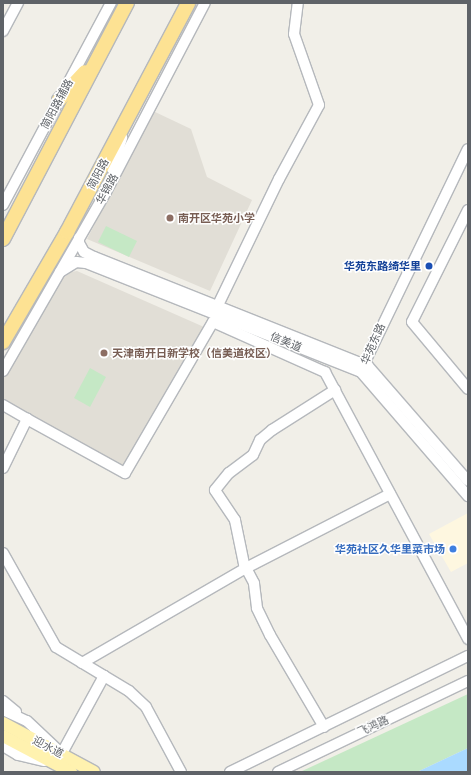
<!DOCTYPE html>
<meta charset="utf-8">
<style>
body{margin:0}
#map{position:relative;width:471px;height:775px;overflow:hidden;background:#f1efe8;font-family:"Titillium Web","Noto Sans SC",sans-serif}
div>[style]{position:absolute}
.commercial>*{inset:0;background:#fef7e0}
.education>*{inset:0;background:#e1ded6}
.green>*{inset:0;background:#c5e8c5}
.water>*{inset:0;background:#aadaff}
.roads{filter:drop-shadow(1px 0 #b5b8bc) drop-shadow(-1px 0 #b5b8bc) drop-shadow(0 1px #b5b8bc) drop-shadow(0 -1px #b5b8bc)}
.minor>*{height:10px;margin:-5px;padding:0 5px;transform-origin:5px;border-radius:5px;background:#fff}
.major>*{height:12px;margin:-6px;padding:0 6px;transform-origin:6px;border-radius:6px;background:#fff2af}
.highway>*{height:14px;margin:-7px;padding:0 7px;transform-origin:7px;border-radius:7px;background:#fde293}
.dots>*{width:11px;height:11px;translate:-50% -50%;box-sizing:border-box;border:2px solid #fff;border-radius:50%}
span{translate:-50% -50%;white-space:nowrap;text-align:center;line-height:1.15;-webkit-text-stroke:3px #fff;paint-order:stroke}
.street-label{font-size:11px;color:#5f6368}
.education-label{font-size:11px;color:#785e54;font-weight:700}
.left{translate:0 -50%;text-align:left}
.transit-label{font-size:11px;color:#164399;font-weight:700}
.right{translate:-100% -50%;text-align:right}
.shop-label{font-size:11px;color:#366cbe;font-weight:700}
.frame{position:absolute;inset:0;border:4px solid #5f6368;pointer-events:none}
</style>
<div id="map">
<div class="commercial">
<i style="clip-path:polygon(468px 513px,468px 563px,451px 572px,429px 534px)"></i>
</div>
<div class="education">
<i style="clip-path:polygon(153px 111px,191px 129px,207px 177px,252px 200px,210px 291px,87px 239px)"></i>
<i style="clip-path:polygon(77px 271px,204px 327px,124px 475px,3px 405px,3px 379px,63px 278px,71px 272px)"></i>
</div>
<div class="green">
<i style="clip-path:polygon(106px 226px,137px 241px,129px 257px,98px 242px)"></i>
<i style="clip-path:polygon(90px 368px,106px 377px,90px 407px,74px 398px)"></i>
<i style="clip-path:polygon(468px 694px,468px 748px,417px 772px,300px 772px)"></i>
</div>
<div class="water">
<i style="clip-path:polygon(468px 748px,468px 772px,417px 772px)"></i>
</div>
<div class="roads">
<div class="minor">
<i style="left:3px;top:31px;width:32px;rotate:-62deg"></i>
<i style="left:112px;top:169px;width:33px;rotate:-72deg"></i>
<i style="left:3px;top:205px;width:229px;rotate:-61.9deg"></i>
<i style="left:468px;top:210px;width:125px;rotate:116.6deg"></i>
<i style="left:412px;top:322px;width:87px;rotate:50.1deg"></i>
<i style="left:79px;top:238px;width:5px;rotate:90deg"></i>
<i style="left:79px;top:243px;width:10px;rotate:61deg"></i>
<i style="left:84px;top:252px;width:11px;rotate:27deg"></i>
<i style="left:94px;top:257px;width:295px;rotate:21.7deg"></i>
<i style="left:368px;top:366px;width:152px;rotate:49deg"></i>
<i style="left:60px;top:272px;width:19px;rotate:-32deg"></i>
<i style="left:76px;top:262px;width:10px;rotate:6deg"></i>
<i style="left:86px;top:263px;width:296px;rotate:21.6deg"></i>
<i style="left:361px;top:372px;width:164px;rotate:49.2deg"></i>
<i style="left:218px;top:305px;width:140px;rotate:-64.2deg"></i>
<i style="left:279px;top:179px;width:84px;rotate:-61.6deg"></i>
<i style="left:319px;top:105px;width:75px;rotate:-109.4deg"></i>
<i style="left:294px;top:34px;width:31px;rotate:-83deg"></i>
<i style="left:362px;top:368px;width:243px;rotate:-64.2deg"></i>
<i style="left:3px;top:371px;width:207px;rotate:-60.1deg"></i>
<i style="left:106px;top:192px;width:213px;rotate:-62.4deg"></i>
<i style="left:3px;top:405px;width:28px;rotate:30deg"></i>
<i style="left:3px;top:468px;width:55px;rotate:-63.9deg"></i>
<i style="left:27px;top:419px;width:112px;rotate:28.9deg"></i>
<i style="left:125px;top:473px;width:175px;rotate:-59.8deg"></i>
<i style="left:213px;top:322px;width:123px;rotate:24.1deg"></i>
<i style="left:325px;top:372px;width:303px;rotate:61.8deg"></i>
<i style="left:3px;top:553px;width:108px;rotate:60.6deg"></i>
<i style="left:56px;top:647px;width:85px;rotate:31.1deg"></i>
<i style="left:129px;top:691px;width:23px;rotate:43deg"></i>
<i style="left:146px;top:707px;width:74px;rotate:61.7deg"></i>
<i style="left:82px;top:663px;width:190px;rotate:-30.1deg"></i>
<i style="left:246px;top:568px;width:162px;rotate:-27.2deg"></i>
<i style="left:3px;top:701px;width:17px;rotate:40deg"></i>
<i style="left:3px;top:710px;width:26px;rotate:25deg"></i>
<i style="left:27px;top:721px;width:44px;rotate:43.2deg"></i>
<i style="left:324px;top:727px;width:107px;rotate:-120.4deg"></i>
<i style="left:270px;top:635px;width:30px;rotate:-116deg"></i>
<i style="left:257px;top:608px;width:25px;rotate:-97deg"></i>
<i style="left:254px;top:583px;width:21px;rotate:-118deg"></i>
<i style="left:244px;top:564px;width:45px;rotate:-101.6deg"></i>
<i style="left:235px;top:520px;width:36px;rotate:-124deg"></i>
<i style="left:215px;top:490px;width:22px;rotate:-51deg"></i>
<i style="left:229px;top:473px;width:30px;rotate:-37deg"></i>
<i style="left:253px;top:455px;width:17px;rotate:-65deg"></i>
<i style="left:260px;top:440px;width:16px;rotate:-40deg"></i>
<i style="left:272px;top:430px;width:75px;rotate:-32.4deg"></i>
<i style="left:3px;top:746px;width:17px;rotate:31deg"></i>
<i style="left:18px;top:755px;width:27px;rotate:13deg"></i>
<i style="left:62px;top:753px;width:88px;rotate:-61.4deg"></i>
<i style="left:230px;top:772px;width:265px;rotate:-26deg"></i>
<i style="left:278px;top:772px;width:211px;rotate:-25.6deg"></i>
</div>
<div class="major">
<i style="left:3px;top:723px;width:103px;rotate:28.3deg"></i>
<i style="left:3px;top:736px;width:77px;rotate:27.9deg"></i>
</div>
<div class="highway">
<i style="left:59px;top:100px;width:38px;rotate:-47deg"></i>
<i style="left:3px;top:239px;width:267px;rotate:-62.3deg"></i>
<i style="left:3px;top:342px;width:127px;rotate:-59.8deg"></i>
<i style="left:67px;top:232px;width:259px;rotate:-62.1deg"></i>
</div>
</div>
<div class="dots">
<i style="left:170px;top:218px;background:#8d6e63"></i>
<i style="left:429px;top:266px;background:#1a4fb4"></i>
<i style="left:104px;top:353px;background:#8d6e63"></i>
<i style="left:453px;top:549px;background:#3f7fe0"></i>
</div>
<div class="street-label">
<span style="left:57px;top:104px;rotate:-62deg">简阳路辅路</span>
<span style="left:98px;top:174px;rotate:-62deg">简阳路</span>
<span style="left:107px;top:189px;rotate:-61deg">华锦路</span>
<span style="left:286px;top:342px;rotate:22deg">信美道</span>
<span style="left:373px;top:344px;rotate:-66deg">华苑东路</span>
<span style="left:373px;top:726px;rotate:-25deg">飞鸿路</span>
<span style="left:48px;top:747px;rotate:28deg">迎水道</span>
</div>
<div class="education-label">
<span class="left" style="left:178px;top:218px">南开区华苑小学</span>
<span class="left" style="left:112px;top:353px">天津南开日新学校（信美道校区）</span>
</div>
<div class="transit-label">
<span class="right" style="left:421px;top:266px">华苑东路绮华里</span>
</div>
<div class="shop-label">
<span class="right" style="left:445px;top:549px">华苑社区久华里菜市场</span>
</div>
<div class="frame"></div>
</div>
